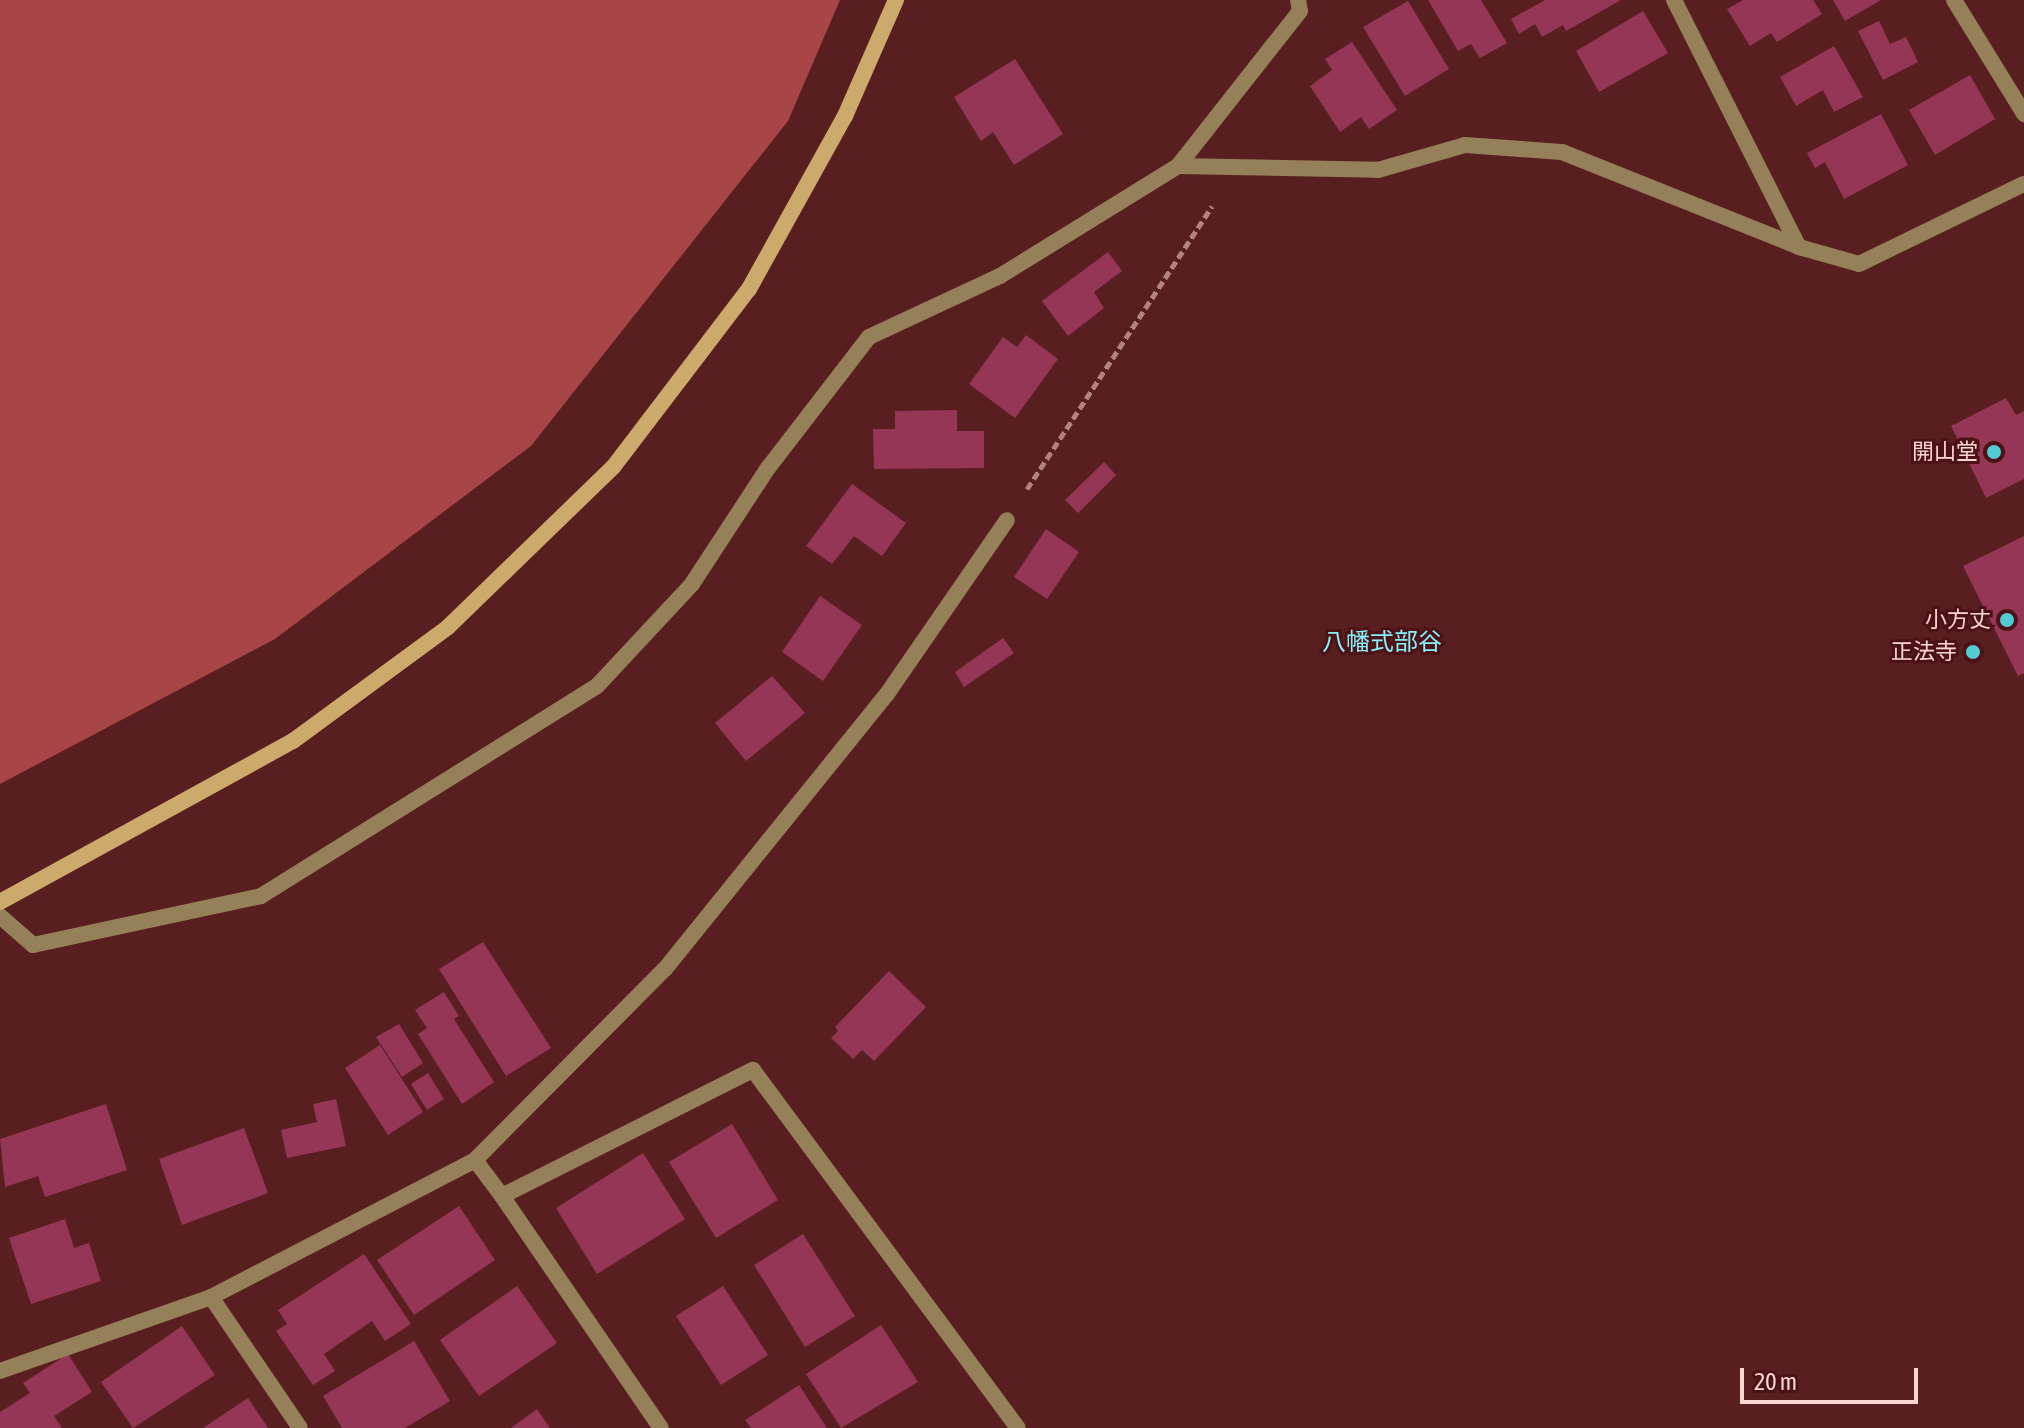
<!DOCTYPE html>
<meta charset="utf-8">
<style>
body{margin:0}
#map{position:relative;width:2024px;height:1428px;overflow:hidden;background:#591e1f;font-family:"Asap Condensed","Noto Sans JP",sans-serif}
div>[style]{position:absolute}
.forest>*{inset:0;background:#a84546}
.building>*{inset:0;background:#953657}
.path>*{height:5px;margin-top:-2.5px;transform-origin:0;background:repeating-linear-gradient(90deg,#b38382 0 8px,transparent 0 12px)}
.street>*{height:16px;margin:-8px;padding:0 8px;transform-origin:8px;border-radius:8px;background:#95805a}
.secondary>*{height:16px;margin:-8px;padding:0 8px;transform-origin:8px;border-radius:8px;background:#ccaa6c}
.dots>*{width:22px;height:22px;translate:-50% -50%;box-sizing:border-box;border:4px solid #4d1215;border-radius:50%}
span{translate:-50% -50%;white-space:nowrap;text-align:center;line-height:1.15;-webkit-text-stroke:6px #4d1215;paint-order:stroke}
.poi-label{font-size:22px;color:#fcd6d3}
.right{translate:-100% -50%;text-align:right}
.neighbourhood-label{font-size:24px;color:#85f0f8}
.scale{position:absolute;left:1740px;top:1368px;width:178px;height:36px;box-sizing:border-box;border:4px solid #fcd6d3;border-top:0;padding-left:10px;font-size:24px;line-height:28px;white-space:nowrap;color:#fcd6d3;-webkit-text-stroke:6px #4d1215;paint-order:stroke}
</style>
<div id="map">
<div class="forest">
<i style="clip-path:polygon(0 0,840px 0,788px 121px,531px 446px,275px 639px,0 784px)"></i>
</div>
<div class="building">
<i style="clip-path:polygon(1428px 0,1481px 0,1507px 43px,1480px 58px,1471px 44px,1458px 51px)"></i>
<i style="clip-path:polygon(1545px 0,1621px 0,1566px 31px,1563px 25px,1542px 37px,1535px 24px,1519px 34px,1511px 19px)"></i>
<i style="clip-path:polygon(1743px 0,1813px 0,1822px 14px,1777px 42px,1771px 33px,1750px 46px,1727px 9px)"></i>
<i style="clip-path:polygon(1833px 0,1881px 0,1845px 21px)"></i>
<i style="clip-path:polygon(1408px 1px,1449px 69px,1405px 96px,1363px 27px)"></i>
<i style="clip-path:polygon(1643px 11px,1668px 53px,1599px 92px,1576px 51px)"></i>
<i style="clip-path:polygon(1879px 21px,1890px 44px,1906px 37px,1918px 62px,1883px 80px,1858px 31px)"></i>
<i style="clip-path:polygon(1352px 42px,1397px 110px,1369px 129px,1361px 117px,1340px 132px,1310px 86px,1332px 70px,1325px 59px)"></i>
<i style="clip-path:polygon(1834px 46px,1863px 97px,1834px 112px,1823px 90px,1796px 106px,1780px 77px)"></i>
<i style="clip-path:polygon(1015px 59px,1063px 134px,1014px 165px,993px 132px,981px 141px,954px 97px)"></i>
<i style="clip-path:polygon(1970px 75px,1995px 119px,1935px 155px,1909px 110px)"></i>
<i style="clip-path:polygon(1881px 114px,1908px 165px,1844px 199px,1825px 162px,1815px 168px,1807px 153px)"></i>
<i style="clip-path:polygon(1108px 252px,1122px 271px,1094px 292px,1104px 308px,1068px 336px,1042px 301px)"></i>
<i style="clip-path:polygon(1026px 335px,1058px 359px,1015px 418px,969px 384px,1003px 337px,1017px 347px)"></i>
<i style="clip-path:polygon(2006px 398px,2016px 415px,2024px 411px,2024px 479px,1986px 498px,1951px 426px)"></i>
<i style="clip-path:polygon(957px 410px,957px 431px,984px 431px,984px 468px,874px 469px,873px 429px,895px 429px,895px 411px)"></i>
<i style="clip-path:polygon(1104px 462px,1116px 475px,1078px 513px,1065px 500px)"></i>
<i style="clip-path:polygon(852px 484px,906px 523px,882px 556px,854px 536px,832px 564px,806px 546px)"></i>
<i style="clip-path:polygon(1046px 529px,1079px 552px,1047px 599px,1014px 577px)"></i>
<i style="clip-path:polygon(2024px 536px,2024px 673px,2018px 676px,1963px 566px)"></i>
<i style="clip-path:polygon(820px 596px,862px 625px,823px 681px,782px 652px)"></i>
<i style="clip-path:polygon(1003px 638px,1014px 653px,964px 687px,955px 672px)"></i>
<i style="clip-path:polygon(772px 676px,805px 713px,746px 761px,715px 723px)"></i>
<i style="clip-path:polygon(483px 942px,551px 1048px,506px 1076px,439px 969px)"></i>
<i style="clip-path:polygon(889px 971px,926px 1007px,874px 1061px,862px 1050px,853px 1059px,831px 1038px,838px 1031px,835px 1027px)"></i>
<i style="clip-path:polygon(444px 992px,459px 1016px,454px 1019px,494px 1082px,462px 1104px,418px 1034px,427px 1028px,415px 1010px)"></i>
<i style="clip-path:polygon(399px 1024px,423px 1063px,402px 1077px,376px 1037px)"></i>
<i style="clip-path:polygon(380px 1045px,423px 1112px,388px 1135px,345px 1068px)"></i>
<i style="clip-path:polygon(428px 1073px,444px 1099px,427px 1110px,411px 1084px)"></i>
<i style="clip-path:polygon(336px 1099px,346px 1146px,287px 1158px,281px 1130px,317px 1122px,313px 1104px)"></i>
<i style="clip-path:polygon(106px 1104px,127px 1170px,45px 1197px,38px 1176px,5px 1187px,0 1139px)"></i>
<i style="clip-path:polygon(732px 1124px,778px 1200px,716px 1238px,669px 1162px)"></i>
<i style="clip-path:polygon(244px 1128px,268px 1193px,182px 1225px,159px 1159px)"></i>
<i style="clip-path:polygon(643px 1153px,685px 1219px,597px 1274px,556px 1208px)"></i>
<i style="clip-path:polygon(459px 1206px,495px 1260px,414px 1315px,377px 1260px)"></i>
<i style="clip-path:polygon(65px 1219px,74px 1248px,89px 1243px,101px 1281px,31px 1304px,9px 1238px)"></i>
<i style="clip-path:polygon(803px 1234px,855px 1316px,805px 1347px,754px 1265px)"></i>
<i style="clip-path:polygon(364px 1254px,411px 1324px,385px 1341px,372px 1321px,324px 1354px,335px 1371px,313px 1385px,276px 1331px,287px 1324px,278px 1310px)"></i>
<i style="clip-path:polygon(517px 1286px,557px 1343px,479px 1396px,440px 1340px)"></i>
<i style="clip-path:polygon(723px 1286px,768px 1355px,721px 1385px,676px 1316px)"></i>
<i style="clip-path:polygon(881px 1325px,918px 1382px,841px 1428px,806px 1374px)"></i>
<i style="clip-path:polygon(182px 1326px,215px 1375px,133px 1428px,101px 1382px)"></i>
<i style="clip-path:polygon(414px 1341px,450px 1401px,405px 1428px,342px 1428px,323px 1396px)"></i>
<i style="clip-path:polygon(68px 1354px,92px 1392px,54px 1416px,62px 1428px,0 1428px,0 1412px,30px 1393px,23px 1383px)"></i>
<i style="clip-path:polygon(799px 1385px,827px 1428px,751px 1428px,745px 1420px)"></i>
<i style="clip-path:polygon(248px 1398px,268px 1428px,203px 1428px)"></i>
<i style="clip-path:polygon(537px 1409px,550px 1428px,511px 1428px)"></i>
</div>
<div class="path">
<i style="left:1027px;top:489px;width:338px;rotate:-56.8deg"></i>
</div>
<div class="street">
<i style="left:1674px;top:0;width:277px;rotate:63.2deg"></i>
<i style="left:1954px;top:0;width:134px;rotate:58.4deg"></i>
<i style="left:1178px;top:166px;width:197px;rotate:-51.8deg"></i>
<i style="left:1300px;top:11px;width:11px;rotate:-100deg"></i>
<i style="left:0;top:916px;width:44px;rotate:41.3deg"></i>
<i style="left:33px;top:945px;width:233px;rotate:-12.1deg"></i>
<i style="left:261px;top:896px;width:396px;rotate:-32deg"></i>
<i style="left:597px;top:686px;width:139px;rotate:-47deg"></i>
<i style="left:692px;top:584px;width:139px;rotate:-56.8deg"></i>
<i style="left:768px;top:468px;width:165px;rotate:-52.4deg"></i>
<i style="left:869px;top:337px;width:145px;rotate:-25deg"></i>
<i style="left:1000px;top:276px;width:209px;rotate:-31.7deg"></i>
<i style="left:1178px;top:166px;width:200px;rotate:1.1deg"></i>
<i style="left:1378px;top:170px;width:91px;rotate:-16deg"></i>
<i style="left:1465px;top:145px;width:97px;rotate:4.1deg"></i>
<i style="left:1562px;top:152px;width:255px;rotate:21.8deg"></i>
<i style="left:1799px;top:247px;width:62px;rotate:15.8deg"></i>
<i style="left:1859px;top:264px;width:183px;rotate:-25.9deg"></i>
<i style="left:475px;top:1160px;width:45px;rotate:53.1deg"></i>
<i style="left:502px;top:1196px;width:281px;rotate:-26.7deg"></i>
<i style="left:753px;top:1070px;width:445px;rotate:53.5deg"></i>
<i style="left:502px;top:1196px;width:281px;rotate:55.6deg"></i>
<i style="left:211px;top:1297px;width:158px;rotate:55.8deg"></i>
<i style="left:0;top:1371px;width:224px;rotate:-19.3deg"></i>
<i style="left:211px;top:1297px;width:297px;rotate:-27.4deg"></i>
<i style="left:475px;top:1160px;width:269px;rotate:-45.2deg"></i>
<i style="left:665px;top:969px;width:353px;rotate:-51.1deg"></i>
<i style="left:887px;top:694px;width:211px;rotate:-55.4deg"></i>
</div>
<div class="secondary">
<i style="left:0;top:902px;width:334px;rotate:-28.8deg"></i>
<i style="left:293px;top:741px;width:192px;rotate:-36.3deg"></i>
<i style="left:448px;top:627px;width:231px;rotate:-44.1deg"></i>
<i style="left:614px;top:466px;width:223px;rotate:-52.7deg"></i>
<i style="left:749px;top:289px;width:198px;rotate:-61deg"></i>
<i style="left:845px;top:116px;width:127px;rotate:-66.3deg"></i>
</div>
<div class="dots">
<i style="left:1994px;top:452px;background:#51ccd5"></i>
<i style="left:2007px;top:620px;background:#51ccd5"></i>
<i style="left:1973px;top:652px;background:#51ccd5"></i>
</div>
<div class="poi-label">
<span class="right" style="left:1978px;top:452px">開山堂</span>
<span class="right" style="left:1991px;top:620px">小方丈</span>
<span class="right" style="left:1957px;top:652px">正法寺</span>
</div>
<div class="neighbourhood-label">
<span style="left:1382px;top:642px">八幡式部谷</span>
</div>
<div class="scale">20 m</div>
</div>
